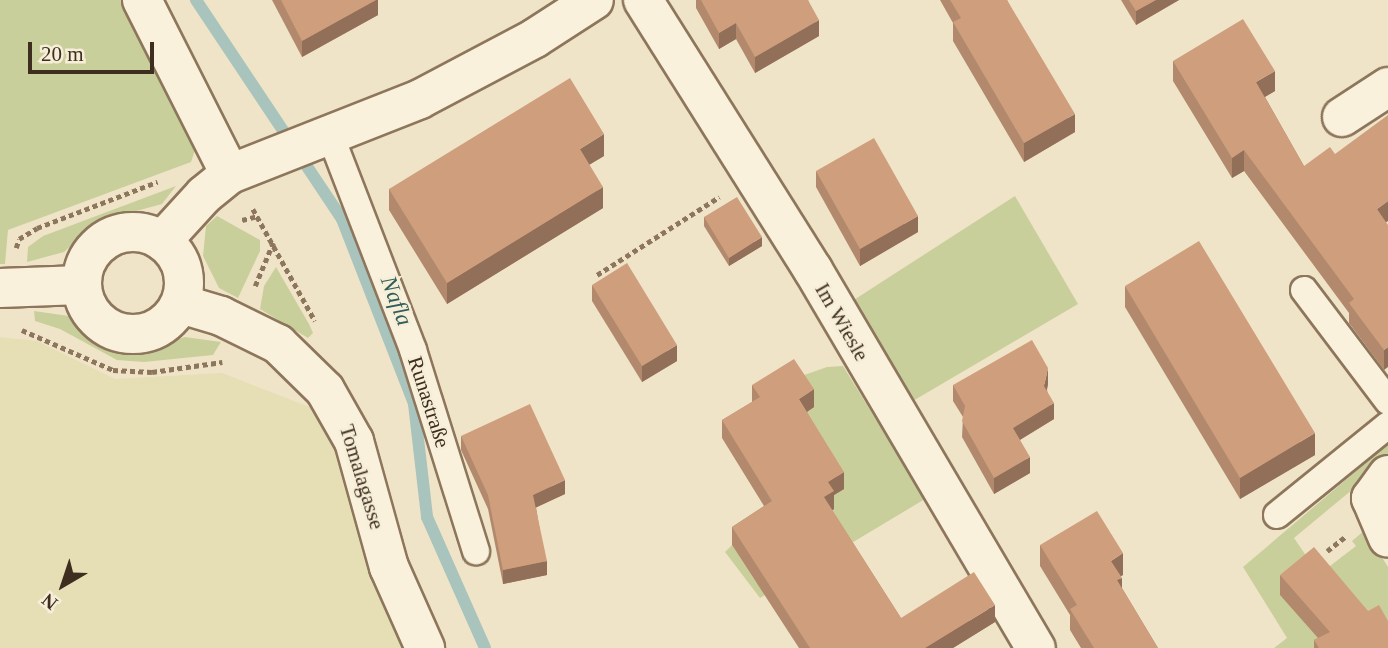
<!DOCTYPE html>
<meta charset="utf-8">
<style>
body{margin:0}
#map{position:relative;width:1388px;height:648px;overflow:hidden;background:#f0e4c8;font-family:"Times New Roman",serif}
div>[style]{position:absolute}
.farmland>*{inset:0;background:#e6deb5}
.green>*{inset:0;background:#c9cf9b}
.stream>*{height:12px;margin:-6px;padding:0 6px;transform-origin:6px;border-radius:6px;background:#a9c4bc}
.path>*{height:4.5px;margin-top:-2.25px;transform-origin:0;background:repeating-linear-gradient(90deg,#8d765c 0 5px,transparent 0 8.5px)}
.roads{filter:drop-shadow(2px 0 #8d765c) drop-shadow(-2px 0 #8d765c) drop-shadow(0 2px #8d765c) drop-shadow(0 -2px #8d765c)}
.lane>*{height:26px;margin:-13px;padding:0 13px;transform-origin:13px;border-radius:13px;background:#faf1dc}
.street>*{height:38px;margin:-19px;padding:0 19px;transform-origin:19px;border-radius:19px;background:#faf1dc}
.secondary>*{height:38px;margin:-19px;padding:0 19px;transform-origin:19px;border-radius:19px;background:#faf1dc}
.secondary>.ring{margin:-19px;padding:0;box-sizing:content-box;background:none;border:38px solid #faf1dc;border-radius:50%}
.wall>*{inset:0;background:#b2896c}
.shaded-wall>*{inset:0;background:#916f58}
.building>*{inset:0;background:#cf9f7d}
span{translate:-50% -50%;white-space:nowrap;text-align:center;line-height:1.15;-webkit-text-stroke:5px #f7eed8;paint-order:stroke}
.street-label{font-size:21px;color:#3d2e20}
.water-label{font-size:23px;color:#2f5d5a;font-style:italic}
.north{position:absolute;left:28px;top:550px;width:70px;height:70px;-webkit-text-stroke:5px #f7eed8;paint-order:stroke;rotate:219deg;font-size:19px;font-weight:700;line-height:28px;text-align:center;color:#3d2e20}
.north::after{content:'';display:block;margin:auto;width:24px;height:32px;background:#3d2e20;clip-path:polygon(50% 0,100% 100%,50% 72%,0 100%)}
.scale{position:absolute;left:28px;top:42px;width:126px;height:32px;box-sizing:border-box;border:4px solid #3d2e20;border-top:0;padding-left:9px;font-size:21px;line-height:24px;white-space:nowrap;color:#3d2e20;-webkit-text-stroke:5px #f7eed8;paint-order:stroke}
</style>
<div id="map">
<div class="farmland">
<i style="clip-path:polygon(0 337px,37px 341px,115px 379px,222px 373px,320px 411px,329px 422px,412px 648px,0 648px)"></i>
</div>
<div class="green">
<i style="clip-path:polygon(0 0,125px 0,140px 39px,197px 144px,191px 162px,8px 230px,5px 264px,0 264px)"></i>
<i style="clip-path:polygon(176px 186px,162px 204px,96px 222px,64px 252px,27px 262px,28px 247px,43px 236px)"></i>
<i style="clip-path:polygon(1015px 196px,1078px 304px,906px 405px,846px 305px)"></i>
<i style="clip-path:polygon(217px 216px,260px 240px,260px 251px,238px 298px,219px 288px,203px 256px,206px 226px)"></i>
<i style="clip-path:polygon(276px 267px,309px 324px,313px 333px,308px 338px,260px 309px,264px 286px)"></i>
<i style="clip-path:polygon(34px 311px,69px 316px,99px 343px,135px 353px,185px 337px,221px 342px,213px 355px,144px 362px,117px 360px,60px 329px,35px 321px)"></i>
<i style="clip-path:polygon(843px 366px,925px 499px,760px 598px,725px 552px,732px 545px,756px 582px,835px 532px,787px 381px,827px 367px)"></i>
<i style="clip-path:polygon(1388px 444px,1388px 460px,1294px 538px,1314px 567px,1326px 569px,1356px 546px,1352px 541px,1365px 530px,1388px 567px,1388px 641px,1336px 648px,1274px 648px,1287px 638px,1243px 567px)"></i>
</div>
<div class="stream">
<i style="left:196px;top:0;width:263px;rotate:56.3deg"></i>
<i style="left:342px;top:219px;width:199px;rotate:68.7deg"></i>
<i style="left:414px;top:404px;width:114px;rotate:83.4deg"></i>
<i style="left:427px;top:517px;width:143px;rotate:66.1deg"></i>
</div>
<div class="path">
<i style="left:253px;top:209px;width:128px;rotate:61deg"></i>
<i style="left:242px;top:220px;width:16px;rotate:-14deg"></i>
<i style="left:16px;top:248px;width:9px;rotate:-72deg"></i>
<i style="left:19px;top:239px;width:21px;rotate:-31deg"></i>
<i style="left:37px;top:228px;width:129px;rotate:-21deg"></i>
<i style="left:597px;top:275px;width:145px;rotate:-32.6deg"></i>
<i style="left:255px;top:286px;width:47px;rotate:-67.3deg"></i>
<i style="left:22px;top:330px;width:99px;rotate:23.7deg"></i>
<i style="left:113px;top:370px;width:39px;rotate:3deg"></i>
<i style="left:152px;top:372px;width:71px;rotate:-8.1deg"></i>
<i style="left:1327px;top:551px;width:23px;rotate:-38deg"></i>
</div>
<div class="roads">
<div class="lane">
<i style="left:331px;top:137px;width:228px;rotate:68.9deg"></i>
<i style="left:413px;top:350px;width:211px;rotate:72.6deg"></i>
<i style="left:1304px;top:290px;width:139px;rotate:52.9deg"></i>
<i style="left:1277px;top:515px;width:143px;rotate:-39deg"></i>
</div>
<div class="street">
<i style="left:142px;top:0;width:195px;rotate:63.2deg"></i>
<i style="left:643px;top:0;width:319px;rotate:57.8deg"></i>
<i style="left:813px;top:270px;width:439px;rotate:59.5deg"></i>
<i style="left:1342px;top:117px;width:55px;rotate:-33.1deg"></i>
<i style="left:162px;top:241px;width:62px;rotate:-47.6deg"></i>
<i style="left:204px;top:195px;width:33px;rotate:-39deg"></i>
<i style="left:230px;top:174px;width:204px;rotate:-21.5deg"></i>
<i style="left:420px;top:99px;width:130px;rotate:-27.9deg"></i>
<i style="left:535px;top:38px;width:70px;rotate:-32.8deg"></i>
<i style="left:181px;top:304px;width:42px;rotate:16.7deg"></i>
<i style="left:221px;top:316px;width:64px;rotate:26.2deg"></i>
<i style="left:278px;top:344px;width:66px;rotate:44.4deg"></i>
<i style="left:325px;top:390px;width:59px;rotate:60.4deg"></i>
<i style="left:354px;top:441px;width:131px;rotate:74.5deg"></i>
<i style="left:389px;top:567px;width:89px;rotate:66deg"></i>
<i style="left:1388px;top:475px;width:29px;rotate:126deg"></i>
<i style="left:1371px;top:498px;width:43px;rotate:67deg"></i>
</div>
<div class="secondary">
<i class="ring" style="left:82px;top:232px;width:64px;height:64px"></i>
<i style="left:0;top:288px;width:81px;rotate:-2.1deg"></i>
</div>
</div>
<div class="wall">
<i style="clip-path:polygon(272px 0,378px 0,378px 15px,302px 57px)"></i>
<i style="clip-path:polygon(696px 0,808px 0,819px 36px,755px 73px,736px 39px,719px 49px,696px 8px)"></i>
<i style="clip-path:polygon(940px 0,1007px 0,1075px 132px,1024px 162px,953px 41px,953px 23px)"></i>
<i style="clip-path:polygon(1121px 0,1179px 0,1136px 25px)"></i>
<i style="clip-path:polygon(1173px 61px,1275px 91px,1265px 97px,1304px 166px,1386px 223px,1384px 370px,1349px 323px,1349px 313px,1244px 171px,1232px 178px,1173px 81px)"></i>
<i style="clip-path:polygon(604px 156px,589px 165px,603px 208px,447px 304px,389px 210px,389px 189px)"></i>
<i style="clip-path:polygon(816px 171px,918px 232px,860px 266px,816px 187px)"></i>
<i style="clip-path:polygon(704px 217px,762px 246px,729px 266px,704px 226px)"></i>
<i style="clip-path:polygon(592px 285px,677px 361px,642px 382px,592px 301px)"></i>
<i style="clip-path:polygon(1125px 286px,1315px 455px,1240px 499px,1125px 307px)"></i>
<i style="clip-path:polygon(1048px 384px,1047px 390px,1054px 419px,1020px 440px,1030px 473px,994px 494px,962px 437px,963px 417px,953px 401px,953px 385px)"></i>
<i style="clip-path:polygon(752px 385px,814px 407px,807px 412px,844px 489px,834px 495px,834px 509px,832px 510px,901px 618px,995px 622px,953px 648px,799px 648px,732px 545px,732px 527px,764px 506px,722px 438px,722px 420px,752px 402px)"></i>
<i style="clip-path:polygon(461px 436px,565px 494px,536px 507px,547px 575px,503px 584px,488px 509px,461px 450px)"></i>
<i style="clip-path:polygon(1040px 545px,1123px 575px,1120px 576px,1122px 588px,1158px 648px,1081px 648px,1070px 630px,1070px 615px,1040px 566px)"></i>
<i style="clip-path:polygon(1280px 575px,1368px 611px,1388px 648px,1314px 648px,1314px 640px,1318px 638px,1280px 595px)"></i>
</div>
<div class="shaded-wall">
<i style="clip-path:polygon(376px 0,378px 0,378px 15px,302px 57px,302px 41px)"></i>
<i style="clip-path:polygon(1156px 0,1179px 0,1136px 25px,1136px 11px)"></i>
<i style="clip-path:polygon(819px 20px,819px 36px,755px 73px,755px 57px)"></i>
<i style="clip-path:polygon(736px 23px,736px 39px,719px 49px,719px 33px)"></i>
<i style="clip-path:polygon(1275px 71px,1275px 91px,1256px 102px,1256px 82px)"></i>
<i style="clip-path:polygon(1075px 114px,1075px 132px,1024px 162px,1024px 143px)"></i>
<i style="clip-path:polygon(604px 134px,604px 156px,580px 170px,580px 149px)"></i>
<i style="clip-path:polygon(1244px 150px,1244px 171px,1232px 178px,1232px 158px)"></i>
<i style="clip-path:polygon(603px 187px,603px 208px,447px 304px,447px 283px)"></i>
<i style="clip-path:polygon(1388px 201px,1388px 221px,1377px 229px,1377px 209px)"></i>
<i style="clip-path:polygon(918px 216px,918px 232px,860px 266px,860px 249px)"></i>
<i style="clip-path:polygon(762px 237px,762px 246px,729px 266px,729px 258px)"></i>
<i style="clip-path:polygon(677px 345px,677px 361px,642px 382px,642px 366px)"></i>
<i style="clip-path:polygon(1388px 347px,1388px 367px,1384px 370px,1384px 350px)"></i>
<i style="clip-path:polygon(1048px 368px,1048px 384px,1044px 402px,1044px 386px)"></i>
<i style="clip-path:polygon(814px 389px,814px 407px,799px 417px,799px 399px)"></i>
<i style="clip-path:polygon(1054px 403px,1054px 419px,1013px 444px,1013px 428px)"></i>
<i style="clip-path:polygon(1315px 433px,1315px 455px,1240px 499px,1240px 478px)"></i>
<i style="clip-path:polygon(1030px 457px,1030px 473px,994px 494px,994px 478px)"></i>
<i style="clip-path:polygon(844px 472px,844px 489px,834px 495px,834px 509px,824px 515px,824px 497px,828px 482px)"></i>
<i style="clip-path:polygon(565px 480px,565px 494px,533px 509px,533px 495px)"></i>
<i style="clip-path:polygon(1123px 553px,1123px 575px,1111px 582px,1111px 561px)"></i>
<i style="clip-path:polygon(547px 561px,547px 575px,503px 584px,503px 570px)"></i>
<i style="clip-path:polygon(1122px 578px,1122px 599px,1117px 580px)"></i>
<i style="clip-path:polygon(995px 605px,995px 622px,953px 648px,925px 648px)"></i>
</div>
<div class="building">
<i style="clip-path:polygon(281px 0,376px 0,302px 41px)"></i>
<i style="clip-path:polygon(701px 0,808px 0,819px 20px,755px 57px,736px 23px,719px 33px)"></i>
<i style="clip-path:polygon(950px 0,1007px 0,1075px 114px,1024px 143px,953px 22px,961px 18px)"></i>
<i style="clip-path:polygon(1129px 0,1156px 0,1136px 11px)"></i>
<i style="clip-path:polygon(1243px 19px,1275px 71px,1256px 82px,1304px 166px,1330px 147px,1335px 154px,1388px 115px,1388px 201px,1377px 209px,1388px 225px,1388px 347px,1384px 350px,1349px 303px,1354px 299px,1244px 150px,1232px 158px,1173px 61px)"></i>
<i style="clip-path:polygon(570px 78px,604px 134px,580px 149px,603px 187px,447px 283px,389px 189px)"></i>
<i style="clip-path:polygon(874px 138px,918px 216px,860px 249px,816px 171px)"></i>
<i style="clip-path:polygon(737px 197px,762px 237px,729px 258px,704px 217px)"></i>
<i style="clip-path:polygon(1199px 241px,1315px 433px,1240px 478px,1125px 286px)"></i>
<i style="clip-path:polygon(627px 263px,677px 345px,642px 366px,592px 285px)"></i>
<i style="clip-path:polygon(1032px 340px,1048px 368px,1044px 386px,1054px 403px,1013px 428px,1030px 457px,994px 478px,962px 421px,965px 406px,953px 385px)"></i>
<i style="clip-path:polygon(794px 359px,814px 389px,799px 399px,844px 472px,828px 482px,834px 491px,824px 497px,901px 618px,974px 572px,995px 605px,925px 648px,810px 648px,732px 527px,772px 501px,722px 420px,760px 397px,752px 385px)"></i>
<i style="clip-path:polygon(530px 404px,565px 480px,533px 495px,547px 561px,503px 570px,488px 495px,461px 436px)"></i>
<i style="clip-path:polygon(1097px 511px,1123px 553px,1111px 561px,1122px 578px,1117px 580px,1158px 648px,1094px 648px,1070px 609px,1077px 605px,1040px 545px)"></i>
<i style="clip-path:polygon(1314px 547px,1368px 611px,1379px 605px,1388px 621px,1388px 648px,1319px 648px,1314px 640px,1330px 632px,1280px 575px)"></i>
</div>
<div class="street-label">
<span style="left:842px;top:322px;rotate:60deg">Im Wiesle</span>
<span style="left:429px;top:402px;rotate:72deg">Runastraße</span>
<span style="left:362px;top:477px;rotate:73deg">Tomalagasse</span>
</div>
<div class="water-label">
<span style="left:396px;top:301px;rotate:69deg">Nafla</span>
</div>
<div class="north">N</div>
<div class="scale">20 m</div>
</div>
